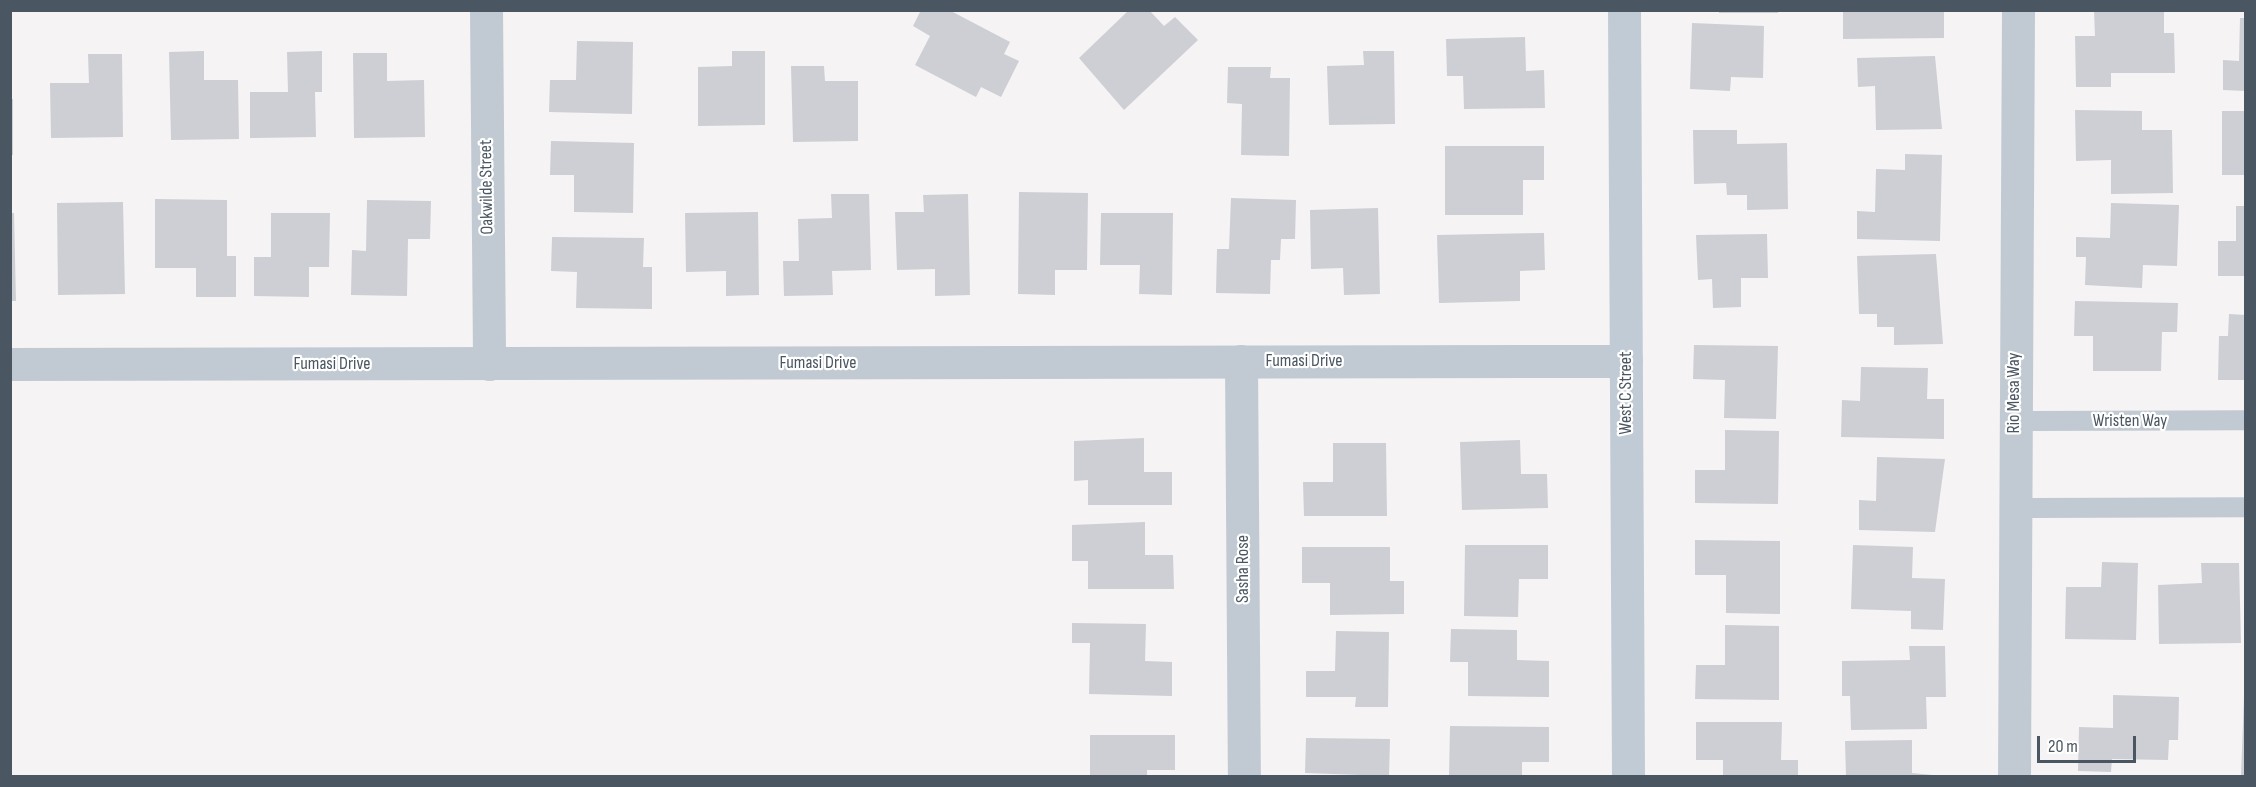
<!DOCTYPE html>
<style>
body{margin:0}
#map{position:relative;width:2256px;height:787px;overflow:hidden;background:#f5f3f3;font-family:"Sofia Sans Condensed",sans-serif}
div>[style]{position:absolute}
.building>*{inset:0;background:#cdcfd5}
.lane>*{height:20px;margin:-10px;padding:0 10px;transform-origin:10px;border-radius:10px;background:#c1cad2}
.street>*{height:33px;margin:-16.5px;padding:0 16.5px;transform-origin:16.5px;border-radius:16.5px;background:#c1cad2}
.secondary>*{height:33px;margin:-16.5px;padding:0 16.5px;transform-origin:16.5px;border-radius:16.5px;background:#c1cbd6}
span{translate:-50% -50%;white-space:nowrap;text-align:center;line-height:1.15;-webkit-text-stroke:4.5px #fff;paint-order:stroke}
.street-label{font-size:18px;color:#4a5661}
.frame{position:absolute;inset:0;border:12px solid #4a5661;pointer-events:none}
.scale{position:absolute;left:2037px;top:736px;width:99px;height:27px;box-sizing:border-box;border:3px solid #4a5661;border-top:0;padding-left:8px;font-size:18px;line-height:21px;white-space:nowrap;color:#4a5661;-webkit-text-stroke:4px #fff;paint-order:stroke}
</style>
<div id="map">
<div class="building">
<i style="clip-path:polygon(921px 10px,949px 10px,1010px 42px,1004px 54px,1019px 61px,1001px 97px,981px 87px,976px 97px,915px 65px,930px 36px,913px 26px)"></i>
<i style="clip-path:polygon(1129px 10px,1149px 10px,1164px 26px,1175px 17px,1198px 40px,1124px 110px,1079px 58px)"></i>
<i style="clip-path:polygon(1719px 10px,1778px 10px,1778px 13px,1719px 13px)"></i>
<i style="clip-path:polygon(1843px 10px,1944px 10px,1944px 38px,1843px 39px)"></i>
<i style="clip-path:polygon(2094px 10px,2164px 10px,2164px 33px,2174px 33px,2175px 73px,2111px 73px,2111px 87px,2076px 87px,2075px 36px,2095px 36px)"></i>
<i style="clip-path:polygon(2240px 18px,2246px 18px,2246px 91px,2223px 90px,2223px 60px,2239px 61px)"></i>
<i style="clip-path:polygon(1692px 23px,1764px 26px,1763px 78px,1731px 77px,1730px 91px,1690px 89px)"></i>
<i style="clip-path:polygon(1525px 37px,1526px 71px,1544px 70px,1545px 108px,1464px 109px,1463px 76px,1447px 76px,1446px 39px)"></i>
<i style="clip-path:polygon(577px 41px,633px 42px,632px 114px,549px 112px,550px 80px,576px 80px)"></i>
<i style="clip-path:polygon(204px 51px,204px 80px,238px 80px,239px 139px,171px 140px,169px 52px)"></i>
<i style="clip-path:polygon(322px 51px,322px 92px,315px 92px,316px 137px,250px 138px,250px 92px,288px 92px,287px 52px)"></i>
<i style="clip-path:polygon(732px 51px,765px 51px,765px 125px,698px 126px,698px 67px,732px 66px)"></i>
<i style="clip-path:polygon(1363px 51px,1394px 51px,1395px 124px,1329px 125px,1327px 66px,1364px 65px)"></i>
<i style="clip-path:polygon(353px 53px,387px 53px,387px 81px,424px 80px,425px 137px,354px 138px)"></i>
<i style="clip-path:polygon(88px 54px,122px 54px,123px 137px,51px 138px,50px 83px,89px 83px)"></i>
<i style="clip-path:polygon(1935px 56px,1942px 129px,1876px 130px,1875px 86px,1858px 87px,1857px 58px)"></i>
<i style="clip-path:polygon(791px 66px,824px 66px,825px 81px,858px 81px,858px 141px,793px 142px)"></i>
<i style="clip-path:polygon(1228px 67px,1271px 67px,1270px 78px,1290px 78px,1289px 156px,1241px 155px,1242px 104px,1227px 103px)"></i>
<i style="clip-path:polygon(10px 99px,13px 99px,13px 155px,10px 155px)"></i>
<i style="clip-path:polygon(2075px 110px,2142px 111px,2142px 130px,2172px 130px,2173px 193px,2111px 194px,2111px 160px,2076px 161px)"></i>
<i style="clip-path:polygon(2222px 111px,2246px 111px,2246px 175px,2222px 175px)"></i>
<i style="clip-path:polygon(1693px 130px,1737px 130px,1737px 144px,1787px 143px,1788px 209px,1747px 210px,1747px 195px,1727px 195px,1726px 183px,1694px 184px)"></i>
<i style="clip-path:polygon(551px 141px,634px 143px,633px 213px,574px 212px,574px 175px,550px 175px)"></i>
<i style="clip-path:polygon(1445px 146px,1544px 146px,1544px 180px,1523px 180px,1523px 215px,1445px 215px)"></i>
<i style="clip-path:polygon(1905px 154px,1942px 155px,1940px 241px,1857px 239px,1857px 211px,1875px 212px,1876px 169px,1905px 170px)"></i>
<i style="clip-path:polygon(1019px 192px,1088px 193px,1087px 270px,1055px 270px,1055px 295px,1018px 294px)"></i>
<i style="clip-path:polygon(831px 194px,869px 194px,871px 270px,832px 271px,833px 295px,784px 296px,783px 261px,799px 261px,798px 219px,832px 218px)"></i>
<i style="clip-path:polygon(968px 194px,970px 295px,935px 296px,935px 269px,897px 270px,895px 212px,924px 212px,923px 195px)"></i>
<i style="clip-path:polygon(1231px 198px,1296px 200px,1295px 239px,1281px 239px,1280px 260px,1271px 260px,1270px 294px,1216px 293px,1217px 249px,1229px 249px)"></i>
<i style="clip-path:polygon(155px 199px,227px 200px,227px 256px,236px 256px,236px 297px,196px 297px,196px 268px,155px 268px)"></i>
<i style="clip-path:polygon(367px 200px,431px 201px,430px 239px,408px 239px,407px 296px,351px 295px,352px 250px,366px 251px)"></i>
<i style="clip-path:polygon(123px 202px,125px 294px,58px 295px,57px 203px)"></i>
<i style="clip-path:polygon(2111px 203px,2179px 205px,2177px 266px,2143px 265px,2142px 288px,2085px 285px,2086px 257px,2076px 257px,2076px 237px,2110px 238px)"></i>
<i style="clip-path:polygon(2236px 206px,2246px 206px,2246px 276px,2218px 276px,2218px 241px,2236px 241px)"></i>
<i style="clip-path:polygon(1378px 208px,1380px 294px,1344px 295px,1343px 268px,1311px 269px,1310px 210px)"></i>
<i style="clip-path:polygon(758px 212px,759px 295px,726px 296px,726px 271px,686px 272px,685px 213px)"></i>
<i style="clip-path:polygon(10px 213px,14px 213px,16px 301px,10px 301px)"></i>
<i style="clip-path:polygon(271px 213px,330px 213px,329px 267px,309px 267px,309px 297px,254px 296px,254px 257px,271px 257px)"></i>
<i style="clip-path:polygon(1101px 213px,1173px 213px,1172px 295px,1139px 294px,1140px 265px,1100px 265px)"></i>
<i style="clip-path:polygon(1544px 233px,1545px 270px,1520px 271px,1520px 301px,1439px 303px,1437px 235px)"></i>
<i style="clip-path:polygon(1767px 234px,1768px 278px,1741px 278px,1741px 307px,1713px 308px,1712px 279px,1698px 280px,1696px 235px)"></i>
<i style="clip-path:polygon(552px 237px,644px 238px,643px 267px,652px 267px,652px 309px,576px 308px,577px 272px,551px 271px)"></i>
<i style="clip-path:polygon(1936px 254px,1943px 344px,1894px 345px,1894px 327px,1877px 327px,1877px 314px,1859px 314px,1857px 256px)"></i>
<i style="clip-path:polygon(2075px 301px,2178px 303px,2177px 332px,2162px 332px,2161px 371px,2093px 371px,2093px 336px,2074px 336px)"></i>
<i style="clip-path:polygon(2229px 314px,2246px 315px,2246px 380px,2218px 380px,2219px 336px,2228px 336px)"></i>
<i style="clip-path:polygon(1694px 345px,1778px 346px,1776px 419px,1724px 418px,1725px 380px,1693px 379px)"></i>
<i style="clip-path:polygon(1861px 367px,1928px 368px,1927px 399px,1944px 399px,1944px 439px,1841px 437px,1842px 400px,1860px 401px)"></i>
<i style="clip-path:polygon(1725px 430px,1779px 431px,1778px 504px,1695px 503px,1695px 470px,1725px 470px)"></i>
<i style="clip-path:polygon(1144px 438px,1144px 472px,1172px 472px,1172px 505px,1088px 505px,1088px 480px,1074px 481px,1074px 441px)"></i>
<i style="clip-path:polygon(1520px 440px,1521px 474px,1547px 474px,1548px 508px,1462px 510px,1460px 442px)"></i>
<i style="clip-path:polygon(1333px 443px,1386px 443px,1387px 516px,1304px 516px,1303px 482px,1333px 482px)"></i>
<i style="clip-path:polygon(1877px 457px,1945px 459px,1935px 532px,1859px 530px,1859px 500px,1876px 501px)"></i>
<i style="clip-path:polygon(1145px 522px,1145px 555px,1173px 555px,1174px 589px,1088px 589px,1088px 561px,1072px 561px,1072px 525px)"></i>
<i style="clip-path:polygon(1695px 540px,1780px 541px,1780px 614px,1726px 613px,1726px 575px,1695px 575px)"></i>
<i style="clip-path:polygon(1465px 545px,1548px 545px,1548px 579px,1519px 579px,1518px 617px,1464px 616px)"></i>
<i style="clip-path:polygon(1853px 545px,1913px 547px,1912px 578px,1945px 579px,1943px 630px,1911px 629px,1911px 611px,1851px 609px)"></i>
<i style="clip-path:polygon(1302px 547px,1390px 547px,1390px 581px,1404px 581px,1404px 614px,1330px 615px,1330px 583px,1302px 583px)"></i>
<i style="clip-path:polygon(2102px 562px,2138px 563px,2136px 640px,2065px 639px,2066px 587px,2101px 587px)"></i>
<i style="clip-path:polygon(2201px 563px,2239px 563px,2241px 643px,2159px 644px,2158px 585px,2202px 583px)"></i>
<i style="clip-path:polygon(1072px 623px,1146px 624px,1145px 661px,1172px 662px,1172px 696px,1089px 694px,1090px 643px,1072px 643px)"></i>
<i style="clip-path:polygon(1725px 625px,1779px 626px,1779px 700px,1695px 699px,1696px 665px,1725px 665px)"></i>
<i style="clip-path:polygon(1451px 629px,1517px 630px,1517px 660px,1549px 661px,1549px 697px,1468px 696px,1468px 662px,1450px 662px)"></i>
<i style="clip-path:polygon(1336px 631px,1389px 632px,1388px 707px,1355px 707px,1356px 697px,1306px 697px,1306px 671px,1335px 671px)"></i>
<i style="clip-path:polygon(1909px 646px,1945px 646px,1946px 697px,1926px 697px,1927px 729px,1851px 730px,1850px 696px,1842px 696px,1842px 661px,1910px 660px)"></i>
<i style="clip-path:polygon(2113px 695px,2179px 697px,2178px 740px,2169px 740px,2168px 760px,2112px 759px,2111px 772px,2078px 771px,2079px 727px,2113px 728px)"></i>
<i style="clip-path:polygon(2244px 696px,2246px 776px,2241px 776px)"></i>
<i style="clip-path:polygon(1696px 722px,1782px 722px,1781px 760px,1798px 760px,1798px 776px,1723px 776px,1723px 760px,1696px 760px)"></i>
<i style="clip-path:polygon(1450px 726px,1549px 727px,1549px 762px,1522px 762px,1522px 776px,1449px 776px)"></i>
<i style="clip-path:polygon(1090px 735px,1175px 735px,1175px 770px,1147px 770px,1147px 776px,1090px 776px)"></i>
<i style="clip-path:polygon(1306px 738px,1390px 739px,1389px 776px,1305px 773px)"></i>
<i style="clip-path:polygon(1912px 740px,1912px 773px,1943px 776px,1846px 776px,1845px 741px)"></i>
</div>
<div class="lane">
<i style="left:2014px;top:421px;width:232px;rotate:-0.2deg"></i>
<i style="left:2014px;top:508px;width:232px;rotate:-0.2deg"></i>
</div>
<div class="street">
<i style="left:486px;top:10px;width:354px;rotate:89.5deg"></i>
<i style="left:1241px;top:361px;width:415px;rotate:89.6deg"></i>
<i style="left:10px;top:364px;width:1616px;rotate:-0.11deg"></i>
<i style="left:2014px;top:776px;width:766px;rotate:-89.7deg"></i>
</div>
<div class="secondary">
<i style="left:1624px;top:10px;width:766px;rotate:89.7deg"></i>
</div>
<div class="street-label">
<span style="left:487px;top:187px;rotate:-91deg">Oakwilde Street</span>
<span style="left:1304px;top:361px">Fumasi Drive</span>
<span style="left:818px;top:363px">Fumasi Drive</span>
<span style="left:332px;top:364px">Fumasi Drive</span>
<span style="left:1626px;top:393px;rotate:-90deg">West C Street</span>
<span style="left:2014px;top:393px;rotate:-90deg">Rio Mesa Way</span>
<span style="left:2130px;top:421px">Wristen Way</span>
<span style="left:1243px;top:569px;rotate:-90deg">Sasha Rose</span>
</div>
<div class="frame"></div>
<div class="scale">20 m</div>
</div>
